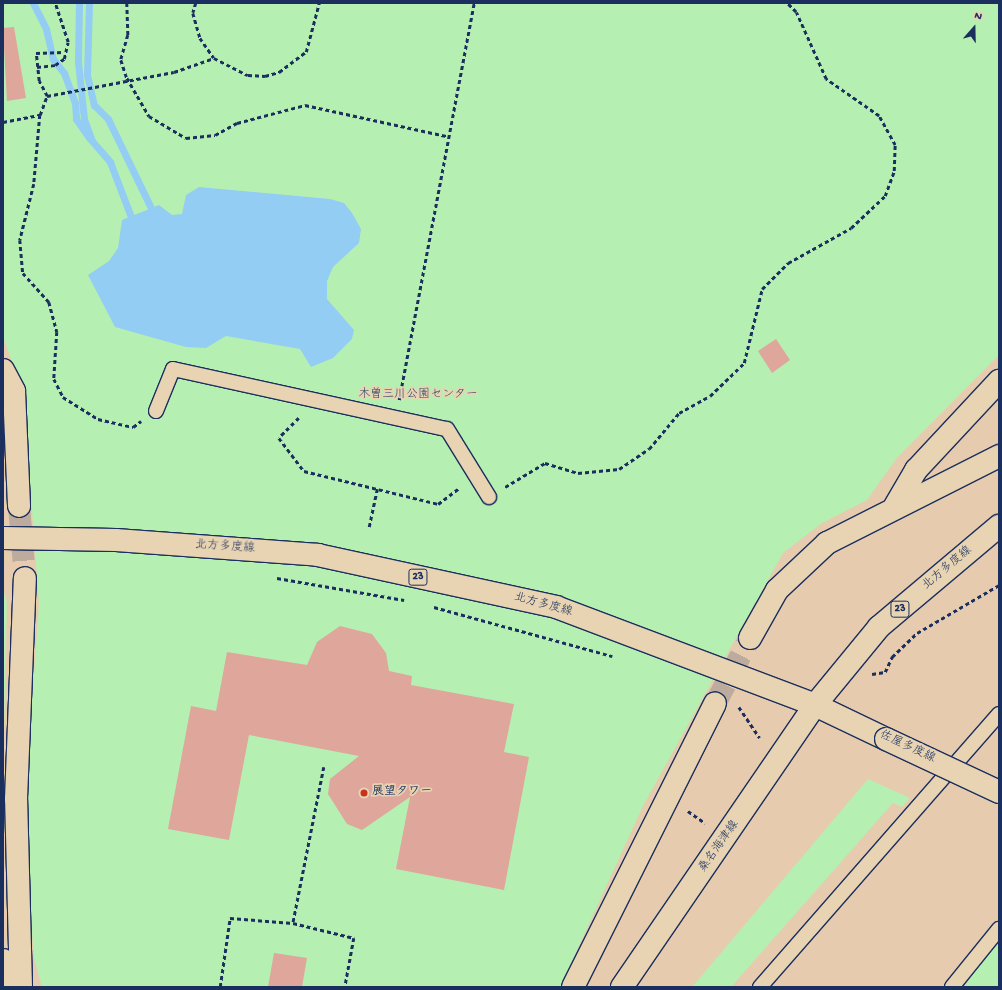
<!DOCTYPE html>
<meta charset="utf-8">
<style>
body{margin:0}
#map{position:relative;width:1002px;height:990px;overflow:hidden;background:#e6cbae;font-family:"Gochi Hand","Klee One",sans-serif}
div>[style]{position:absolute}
.green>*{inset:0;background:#b6efb2}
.water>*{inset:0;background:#94cdf3}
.stream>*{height:7px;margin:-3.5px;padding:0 3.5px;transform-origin:3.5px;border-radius:3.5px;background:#94cdf3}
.building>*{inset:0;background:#dfa69c}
.minor-tunnel>*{height:22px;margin-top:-11px;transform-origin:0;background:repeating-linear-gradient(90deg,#bdac9e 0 22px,transparent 0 33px)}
.path>*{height:2.5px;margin-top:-1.25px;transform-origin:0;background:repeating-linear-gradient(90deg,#1b2f5e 0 4px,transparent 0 7px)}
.roads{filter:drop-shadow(1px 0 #1b2f5e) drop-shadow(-1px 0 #1b2f5e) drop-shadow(0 1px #1b2f5e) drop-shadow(0 -1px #1b2f5e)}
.service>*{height:14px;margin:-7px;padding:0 7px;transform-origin:7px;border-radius:7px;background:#e8d4b2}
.minor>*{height:22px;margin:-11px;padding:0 11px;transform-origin:11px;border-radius:11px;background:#e8d4b2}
.secondary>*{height:22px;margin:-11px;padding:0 11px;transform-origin:11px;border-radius:11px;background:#e8d4b2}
.primary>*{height:22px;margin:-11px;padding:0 11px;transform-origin:11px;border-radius:11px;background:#e8d4b2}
.bridges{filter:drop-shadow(1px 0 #1b2f5e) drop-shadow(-1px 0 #1b2f5e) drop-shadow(0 1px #1b2f5e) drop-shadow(0 -1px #1b2f5e)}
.secondary-bridge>*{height:22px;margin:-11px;padding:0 11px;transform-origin:11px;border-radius:11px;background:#e8d4b2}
.dots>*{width:11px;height:11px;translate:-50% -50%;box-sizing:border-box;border:2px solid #e8d4b2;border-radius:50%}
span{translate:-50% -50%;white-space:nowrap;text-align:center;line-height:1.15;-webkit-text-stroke:3.5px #e8d4b2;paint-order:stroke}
.shield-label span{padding:1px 3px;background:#e8d4b2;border:1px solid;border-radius:3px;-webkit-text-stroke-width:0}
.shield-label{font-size:11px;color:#1b2f5e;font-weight:700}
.park-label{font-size:12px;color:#2a4266}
.street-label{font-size:12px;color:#1b2f5e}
.poi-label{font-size:12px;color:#1b2f5e;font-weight:700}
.left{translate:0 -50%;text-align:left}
.frame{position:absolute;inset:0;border:4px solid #1b2f5e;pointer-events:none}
.north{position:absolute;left:954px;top:8px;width:40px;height:40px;-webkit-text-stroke:3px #e8d4b2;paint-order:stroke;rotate:20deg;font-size:11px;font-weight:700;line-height:16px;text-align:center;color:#1b2f5e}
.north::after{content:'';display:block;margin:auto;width:14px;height:18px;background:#1b2f5e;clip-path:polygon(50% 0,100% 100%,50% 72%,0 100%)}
</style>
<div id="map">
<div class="green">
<i style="clip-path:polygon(3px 3px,999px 3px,999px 355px,896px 459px,867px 500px,822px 523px,783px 553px,643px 806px,560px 987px,42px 987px,34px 958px,23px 825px,39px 604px,23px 392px,3px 337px)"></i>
<i style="clip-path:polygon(3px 589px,7px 603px,3px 771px)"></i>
<i style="clip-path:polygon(868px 779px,910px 798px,902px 807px,893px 803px,731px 987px,692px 987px)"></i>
<i style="clip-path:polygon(999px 942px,999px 987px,964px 987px,987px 954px)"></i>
</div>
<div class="water">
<i style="clip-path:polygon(199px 187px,330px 199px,344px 203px,352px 213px,361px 229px,359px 243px,333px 267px,327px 281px,327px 299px,354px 330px,352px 339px,333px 358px,311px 367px,300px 349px,226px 336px,206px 348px,186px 347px,115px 327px,88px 275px,109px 261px,118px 248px,122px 220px,159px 205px,172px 215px,182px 214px,186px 195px)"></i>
</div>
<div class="stream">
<i style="left:33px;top:3px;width:29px;rotate:63deg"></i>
<i style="left:46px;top:29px;width:31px;rotate:77deg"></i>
<i style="left:53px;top:59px;width:18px;rotate:52deg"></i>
<i style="left:64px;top:73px;width:32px;rotate:70deg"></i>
<i style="left:75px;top:103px;width:16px;rotate:86deg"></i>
<i style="left:76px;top:119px;width:24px;rotate:55deg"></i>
<i style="left:79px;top:3px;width:59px;rotate:91deg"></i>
<i style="left:78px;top:62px;width:57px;rotate:84deg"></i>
<i style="left:84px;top:119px;width:23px;rotate:70deg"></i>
<i style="left:92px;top:141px;width:28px;rotate:49deg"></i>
<i style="left:110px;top:162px;width:59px;rotate:69.1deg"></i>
<i style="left:89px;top:3px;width:72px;rotate:91.6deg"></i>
<i style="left:87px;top:75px;width:31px;rotate:77deg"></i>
<i style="left:94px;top:105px;width:20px;rotate:45deg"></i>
<i style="left:108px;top:119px;width:99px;rotate:64.2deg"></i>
</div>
<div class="building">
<i style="clip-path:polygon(14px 27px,26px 98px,7px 101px,3px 28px)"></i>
<i style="clip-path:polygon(776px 339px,790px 360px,772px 373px,758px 351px)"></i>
<i style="clip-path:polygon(340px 626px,372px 634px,386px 653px,389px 671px,412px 676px,411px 685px,514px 704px,504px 752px,529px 757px,504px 890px,396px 869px,410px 797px,362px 830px,347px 824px,328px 794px,330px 779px,359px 756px,249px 735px,229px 840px,168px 829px,191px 706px,216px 711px,227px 652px,307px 665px,317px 642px)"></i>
<i style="clip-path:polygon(274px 953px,307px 958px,302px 987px,268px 987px)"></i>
</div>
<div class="minor-tunnel">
<i style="left:19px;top:506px;width:72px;rotate:85.2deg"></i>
<i style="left:715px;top:704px;width:75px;rotate:-62.1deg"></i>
</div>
<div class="path">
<i style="left:127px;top:3px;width:32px;rotate:88deg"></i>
<i style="left:128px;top:35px;width:26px;rotate:106deg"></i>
<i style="left:121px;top:60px;width:19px;rotate:72deg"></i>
<i style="left:127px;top:78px;width:44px;rotate:59.9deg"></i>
<i style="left:149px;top:116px;width:43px;rotate:30.7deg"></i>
<i style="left:186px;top:138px;width:29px;rotate:-6deg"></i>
<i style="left:215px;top:135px;width:25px;rotate:-29deg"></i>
<i style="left:237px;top:123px;width:70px;rotate:-14.8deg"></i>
<i style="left:305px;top:105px;width:148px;rotate:12.4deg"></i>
<i style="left:196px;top:3px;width:10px;rotate:107deg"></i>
<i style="left:193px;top:13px;width:26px;rotate:74deg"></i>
<i style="left:200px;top:38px;width:24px;rotate:55deg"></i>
<i style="left:214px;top:58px;width:38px;rotate:27deg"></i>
<i style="left:248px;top:75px;width:17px;rotate:3deg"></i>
<i style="left:265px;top:76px;width:15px;rotate:-16deg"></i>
<i style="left:279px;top:72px;width:34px;rotate:-37deg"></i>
<i style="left:306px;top:52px;width:51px;rotate:-75.1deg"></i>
<i style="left:37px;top:67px;width:18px;rotate:-6deg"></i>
<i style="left:55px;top:65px;width:11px;rotate:-34deg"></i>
<i style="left:64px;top:59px;width:17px;rotate:-77deg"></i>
<i style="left:68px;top:42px;width:41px;rotate:-108.4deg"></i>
<i style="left:47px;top:96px;width:17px;rotate:-118deg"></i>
<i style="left:39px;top:81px;width:28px;rotate:-96deg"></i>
<i style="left:36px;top:53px;width:28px;rotate:-2deg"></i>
<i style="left:40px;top:115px;width:20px;rotate:-70deg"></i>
<i style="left:47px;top:96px;width:129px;rotate:-10.7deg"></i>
<i style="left:174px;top:72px;width:42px;rotate:-19.3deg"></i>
<i style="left:3px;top:122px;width:38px;rotate:-11deg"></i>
<i style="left:40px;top:115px;width:69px;rotate:95deg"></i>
<i style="left:34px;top:184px;width:58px;rotate:104deg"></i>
<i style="left:20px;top:240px;width:33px;rotate:85deg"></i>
<i style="left:23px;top:273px;width:39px;rotate:48deg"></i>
<i style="left:49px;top:302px;width:31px;rotate:75deg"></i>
<i style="left:57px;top:332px;width:47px;rotate:93.7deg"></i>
<i style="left:54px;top:379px;width:20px;rotate:63deg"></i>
<i style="left:63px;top:397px;width:41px;rotate:32.2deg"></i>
<i style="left:98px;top:419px;width:36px;rotate:13deg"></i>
<i style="left:133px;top:427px;width:10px;rotate:-37deg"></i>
<i style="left:399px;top:400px;width:404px;rotate:-79.3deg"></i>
<i style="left:299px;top:418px;width:28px;rotate:135deg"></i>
<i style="left:279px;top:438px;width:41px;rotate:52.9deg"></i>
<i style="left:304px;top:471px;width:138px;rotate:13.8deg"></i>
<i style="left:438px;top:504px;width:26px;rotate:-37deg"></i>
<i style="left:505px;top:487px;width:47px;rotate:-31deg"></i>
<i style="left:545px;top:463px;width:34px;rotate:17deg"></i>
<i style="left:578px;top:473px;width:41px;rotate:-5.6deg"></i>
<i style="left:619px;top:469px;width:36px;rotate:-34deg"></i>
<i style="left:649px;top:449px;width:47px;rotate:-50.2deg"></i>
<i style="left:679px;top:413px;width:35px;rotate:-29deg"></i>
<i style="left:710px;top:396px;width:47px;rotate:-44.1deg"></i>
<i style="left:744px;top:363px;width:76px;rotate:-76.3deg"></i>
<i style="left:762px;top:289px;width:37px;rotate:-45deg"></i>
<i style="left:788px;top:263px;width:72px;rotate:-29.1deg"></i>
<i style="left:851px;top:228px;width:47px;rotate:-43.3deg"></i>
<i style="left:885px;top:196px;width:27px;rotate:-70deg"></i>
<i style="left:894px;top:171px;width:26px;rotate:-88deg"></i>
<i style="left:895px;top:145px;width:33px;rotate:-119deg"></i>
<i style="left:879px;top:116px;width:65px;rotate:-145.1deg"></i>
<i style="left:826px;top:79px;width:73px;rotate:-114.1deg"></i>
<i style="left:796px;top:12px;width:13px;rotate:-135deg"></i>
<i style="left:369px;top:527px;width:39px;rotate:-78deg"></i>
<i style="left:277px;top:578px;width:129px;rotate:9.8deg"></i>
<i style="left:434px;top:607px;width:185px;rotate:15.4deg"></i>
<i style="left:872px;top:674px;width:13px;rotate:-9deg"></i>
<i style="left:885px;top:672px;width:17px;rotate:-65deg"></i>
<i style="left:892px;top:657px;width:35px;rotate:-44deg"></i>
<i style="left:917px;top:633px;width:95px;rotate:-30.3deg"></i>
<i style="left:739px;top:707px;width:37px;rotate:56deg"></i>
<i style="left:324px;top:767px;width:159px;rotate:101.2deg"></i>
<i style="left:293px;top:923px;width:63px;rotate:13.8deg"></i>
<i style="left:354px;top:938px;width:50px;rotate:100.4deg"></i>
<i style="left:688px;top:811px;width:21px;rotate:35deg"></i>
<i style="left:220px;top:987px;width:70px;rotate:-81.8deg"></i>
<i style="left:230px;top:918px;width:63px;rotate:4.5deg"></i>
</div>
<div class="roads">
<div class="service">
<i style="left:156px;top:411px;width:45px;rotate:-68deg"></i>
<i style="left:173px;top:369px;width:280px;rotate:12.4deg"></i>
<i style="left:447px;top:429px;width:80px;rotate:58.3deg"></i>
<i style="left:760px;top:987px;width:363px;rotate:-48.8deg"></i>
<i style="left:952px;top:987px;width:75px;rotate:-51deg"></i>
</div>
<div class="minor">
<i style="left:3px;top:370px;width:24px;rotate:62deg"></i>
<i style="left:14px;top:391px;width:115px;rotate:87.5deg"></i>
<i style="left:895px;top:506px;width:42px;rotate:-59.7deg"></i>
<i style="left:916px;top:470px;width:122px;rotate:-47deg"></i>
<i style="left:750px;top:638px;width:55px;rotate:-60.6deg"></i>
<i style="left:777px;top:590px;width:69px;rotate:-43.2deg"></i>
<i style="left:827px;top:543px;width:193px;rotate:-26.8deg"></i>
<i style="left:21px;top:987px;width:188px;rotate:-91.5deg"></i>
<i style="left:16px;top:799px;width:221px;rotate:-87.7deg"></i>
<i style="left:573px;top:987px;width:317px;rotate:-63.4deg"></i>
</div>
<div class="secondary">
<i style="left:3px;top:960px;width:30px;rotate:64deg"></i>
<i style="left:622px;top:987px;width:342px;rotate:-55.6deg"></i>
<i style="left:815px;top:705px;width:79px;rotate:25.6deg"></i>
</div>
<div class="primary">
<i style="left:3px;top:538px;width:113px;rotate:1deg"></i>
<i style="left:116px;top:540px;width:203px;rotate:4.2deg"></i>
<i style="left:318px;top:555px;width:244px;rotate:12.3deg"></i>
<i style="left:556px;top:607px;width:277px;rotate:20.7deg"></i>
<i style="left:815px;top:705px;width:101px;rotate:-50.6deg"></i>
<i style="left:879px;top:627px;width:157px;rotate:-40.1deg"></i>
</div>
</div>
<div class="bridges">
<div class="secondary-bridge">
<i style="left:886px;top:739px;width:125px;rotate:25.1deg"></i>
</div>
</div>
<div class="dots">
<i style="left:364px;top:793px;background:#c8321e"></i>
</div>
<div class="shield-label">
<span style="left:418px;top:577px">23</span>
<span style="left:900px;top:609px">23</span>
</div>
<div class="park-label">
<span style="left:418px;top:396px">木曽三川公園センター</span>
</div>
<div class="street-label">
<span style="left:225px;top:548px;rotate:4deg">北方多度線</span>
<span style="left:948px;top:569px;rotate:-40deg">北方多度線</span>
<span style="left:543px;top:606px;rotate:15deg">北方多度線</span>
<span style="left:907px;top:748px;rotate:25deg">佐屋多度線</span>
<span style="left:720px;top:847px;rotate:-55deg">桑名海津線</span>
</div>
<div class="poi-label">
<span class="left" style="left:372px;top:793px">展望タワー</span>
</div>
<div class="frame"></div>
<div class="north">N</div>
</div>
